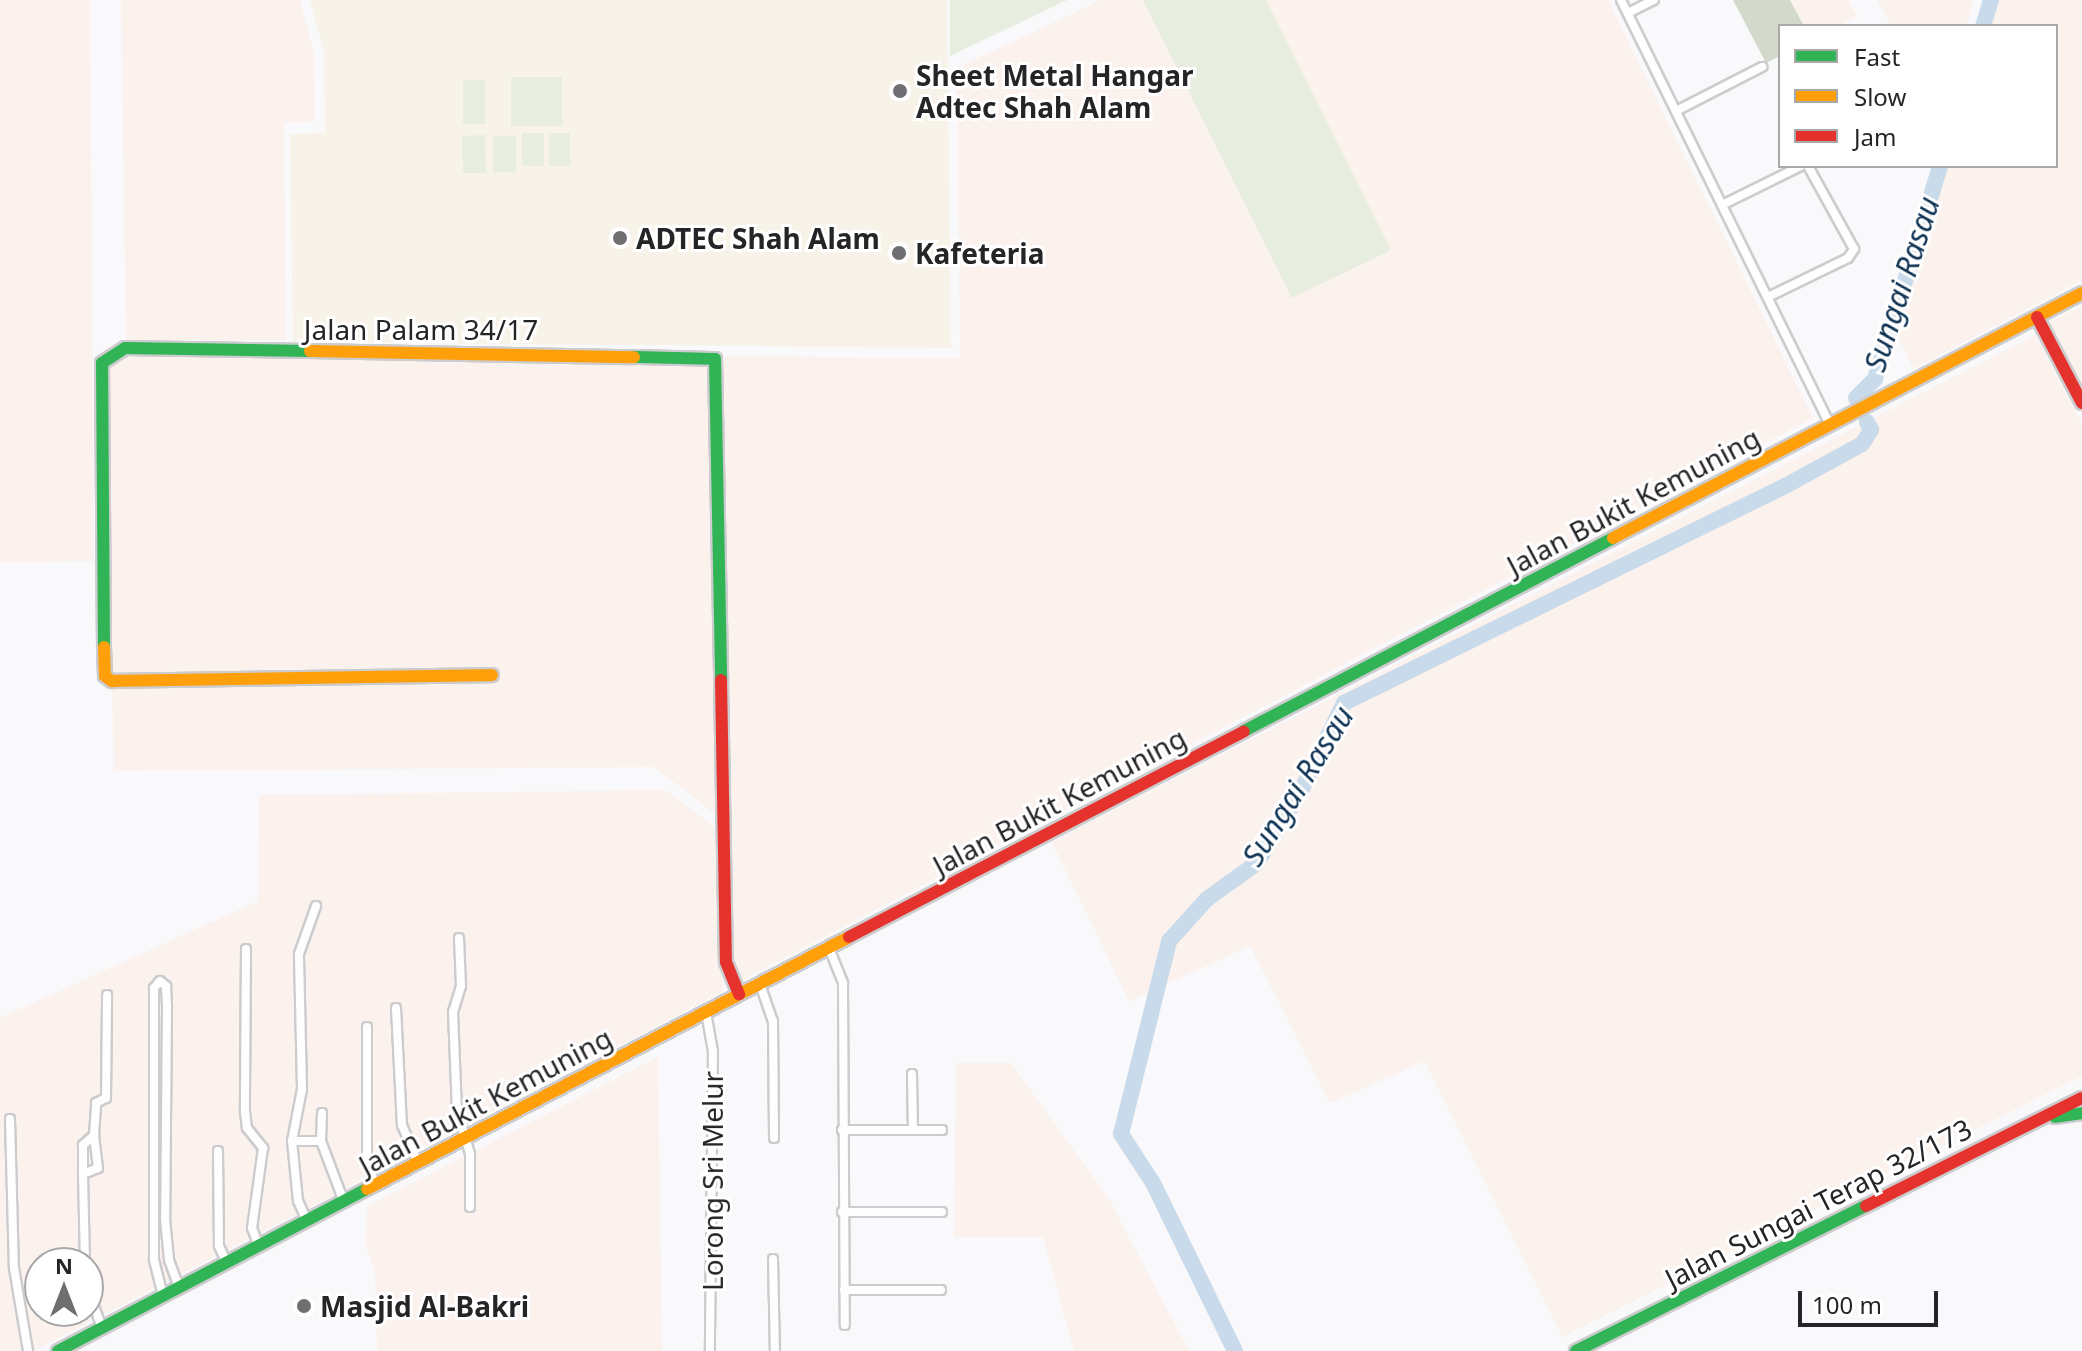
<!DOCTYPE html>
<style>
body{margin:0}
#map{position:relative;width:2082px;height:1351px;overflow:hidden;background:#f9f9fb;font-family:"Noto Sans",sans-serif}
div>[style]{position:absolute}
.industrial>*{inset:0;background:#fbf1ed}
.education>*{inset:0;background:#f8f3e8}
.green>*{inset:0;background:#e7eedf}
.forest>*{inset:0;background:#d4dacb}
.river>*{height:16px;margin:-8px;padding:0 8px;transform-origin:8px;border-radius:8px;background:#c9daeb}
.roads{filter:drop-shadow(2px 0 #ccccce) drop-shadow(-2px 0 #ccccce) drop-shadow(0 2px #ccccce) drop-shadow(0 -2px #ccccce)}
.street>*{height:8px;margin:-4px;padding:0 4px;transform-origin:4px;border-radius:4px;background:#fefefe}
.fast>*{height:12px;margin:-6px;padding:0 6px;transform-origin:6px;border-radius:6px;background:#30b455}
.slow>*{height:12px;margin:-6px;padding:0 6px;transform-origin:6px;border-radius:6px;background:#ff9f0a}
.jam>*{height:12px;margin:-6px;padding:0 6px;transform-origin:6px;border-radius:6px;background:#e5322d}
.dots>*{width:22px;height:22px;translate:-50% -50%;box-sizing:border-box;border:4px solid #fff;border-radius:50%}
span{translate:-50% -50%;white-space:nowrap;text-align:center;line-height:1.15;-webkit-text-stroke:6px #fff;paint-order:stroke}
.poi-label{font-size:28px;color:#252527;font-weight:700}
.left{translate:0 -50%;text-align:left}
.street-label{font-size:28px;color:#252527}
.water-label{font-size:30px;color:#0e3253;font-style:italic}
.legend{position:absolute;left:1778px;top:24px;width:280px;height:144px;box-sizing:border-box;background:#fff;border:2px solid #a8a8a9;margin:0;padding:10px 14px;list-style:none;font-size:24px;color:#252527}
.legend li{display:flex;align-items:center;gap:16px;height:40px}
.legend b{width:40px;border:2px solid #a8a8a9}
.north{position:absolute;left:24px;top:1247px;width:80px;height:80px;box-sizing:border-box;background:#fff;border:2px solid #a8a8a9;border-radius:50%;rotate:0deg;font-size:22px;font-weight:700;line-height:32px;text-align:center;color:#252527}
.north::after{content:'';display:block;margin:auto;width:28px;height:36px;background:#6f6f71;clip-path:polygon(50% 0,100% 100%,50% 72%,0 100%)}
.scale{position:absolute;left:1798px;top:1291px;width:140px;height:36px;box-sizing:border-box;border:4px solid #252527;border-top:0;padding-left:10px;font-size:24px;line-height:28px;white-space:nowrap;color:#252527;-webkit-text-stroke:6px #fff;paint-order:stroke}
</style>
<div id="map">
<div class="industrial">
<i style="clip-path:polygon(0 0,90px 0,94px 561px,0 562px)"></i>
<i style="clip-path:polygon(121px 0,300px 0,314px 54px,315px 121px,284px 123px,286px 340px,126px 341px)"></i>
<i style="clip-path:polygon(1101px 0,1608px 0,1813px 418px,742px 980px,733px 958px,732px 827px,654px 767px,114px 771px,105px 366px,126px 352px,960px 358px,957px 68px)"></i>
<i style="clip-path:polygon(1790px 0,1848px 0,1857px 16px,1838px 26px,1804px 26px)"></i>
<i style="clip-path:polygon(1877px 0,1973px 0,1966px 26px,1891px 26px)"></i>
<i style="clip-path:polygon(1999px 0,2082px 0,2082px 280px,1913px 369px,1897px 334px,1948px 166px,2056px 166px,2056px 26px,1991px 26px)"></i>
<i style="clip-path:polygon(2082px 306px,2082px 387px,2048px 323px)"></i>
<i style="clip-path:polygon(2035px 335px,2082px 424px,2082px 1076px,1562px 1337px,1425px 1061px,1330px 1103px,1250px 946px,1129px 1001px,1052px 842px)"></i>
<i style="clip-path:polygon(evenodd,666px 790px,720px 831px,722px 992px,34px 1351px,0 1351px,0 1018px,258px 901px,259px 795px,666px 790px,40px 1263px,88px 1263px,88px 1311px,40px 1311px,40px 1263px)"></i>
<i style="clip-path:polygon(658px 1057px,662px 1351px,377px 1351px,375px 1271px,366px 1247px,367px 1206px)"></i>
<i style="clip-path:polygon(956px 1063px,1011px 1063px,1109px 1199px,1189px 1351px,1074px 1351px,1043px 1237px,954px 1237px)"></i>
</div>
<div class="education">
<i style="clip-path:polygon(310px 0,947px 0,951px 348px,293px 342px,290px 134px,325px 133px,324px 53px)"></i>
</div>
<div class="green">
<i style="clip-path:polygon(950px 0,1067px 0,950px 56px)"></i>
<i style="clip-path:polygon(1143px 0,1266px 0,1391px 250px,1292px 298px)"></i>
<i style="clip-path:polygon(511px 77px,562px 77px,562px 126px,511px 126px)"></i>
<i style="clip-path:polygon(463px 80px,485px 80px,485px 124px,463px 124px)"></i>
<i style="clip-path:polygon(522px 133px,544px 133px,544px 166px,522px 166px)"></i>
<i style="clip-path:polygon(549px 133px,570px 133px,570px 166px,549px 166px)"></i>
<i style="clip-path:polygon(485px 135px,486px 173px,463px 173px,462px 136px)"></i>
<i style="clip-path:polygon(493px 136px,516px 136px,516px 172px,493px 172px)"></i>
</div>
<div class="forest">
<i style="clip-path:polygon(1733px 0,1790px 0,1804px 26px,1780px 26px,1780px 56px,1766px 63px)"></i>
</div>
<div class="river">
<i style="left:1983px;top:26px;width:27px;rotate:-73deg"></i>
<i style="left:1856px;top:398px;width:27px;rotate:-45deg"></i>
<i style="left:1875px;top:379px;width:223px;rotate:-73deg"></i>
<i style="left:1235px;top:1351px;width:187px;rotate:-116deg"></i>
<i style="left:1153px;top:1183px;width:59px;rotate:-123.1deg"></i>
<i style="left:1121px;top:1134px;width:199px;rotate:-76deg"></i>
<i style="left:1169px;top:941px;width:57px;rotate:-47.9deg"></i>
<i style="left:1207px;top:899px;width:62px;rotate:-35.8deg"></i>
<i style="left:1257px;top:863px;width:87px;rotate:-58.7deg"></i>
<i style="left:1302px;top:789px;width:96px;rotate:-64deg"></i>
<i style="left:1344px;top:703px;width:494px;rotate:-26.2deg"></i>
<i style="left:1787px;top:485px;width:85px;rotate:-28.7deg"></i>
<i style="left:1862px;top:444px;width:17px;rotate:-57deg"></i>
<i style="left:1871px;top:430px;width:9px;rotate:-117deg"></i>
</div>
<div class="roads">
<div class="street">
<i style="left:1621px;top:0;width:474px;rotate:63.8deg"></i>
<i style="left:1628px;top:13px;width:29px;rotate:-27deg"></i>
<i style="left:1676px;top:111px;width:97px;rotate:-27.1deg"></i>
<i style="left:1722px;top:205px;width:88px;rotate:-26.3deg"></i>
<i style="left:1768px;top:297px;width:89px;rotate:-26deg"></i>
<i style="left:1848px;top:258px;width:11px;rotate:-56deg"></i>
<i style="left:1854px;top:249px;width:95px;rotate:-119deg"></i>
<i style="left:459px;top:938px;width:48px;rotate:87.6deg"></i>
<i style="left:461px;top:986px;width:27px;rotate:107deg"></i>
<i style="left:453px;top:1012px;width:98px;rotate:87.7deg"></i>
<i style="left:457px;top:1110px;width:46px;rotate:73.5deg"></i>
<i style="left:470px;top:1154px;width:53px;rotate:90deg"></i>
<i style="left:829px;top:948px;width:38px;rotate:68deg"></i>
<i style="left:843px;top:983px;width:342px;rotate:89.7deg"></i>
<i style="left:246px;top:949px;width:163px;rotate:90.4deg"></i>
<i style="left:245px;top:1112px;width:16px;rotate:83deg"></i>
<i style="left:247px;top:1128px;width:26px;rotate:51deg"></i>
<i style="left:263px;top:1148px;width:81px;rotate:97.8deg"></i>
<i style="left:252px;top:1228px;width:19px;rotate:69deg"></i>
<i style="left:760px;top:984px;width:39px;rotate:71deg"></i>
<i style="left:773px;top:1021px;width:117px;rotate:89.5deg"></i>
<i style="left:396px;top:1008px;width:117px;rotate:87.1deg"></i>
<i style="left:402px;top:1125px;width:41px;rotate:67.2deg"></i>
<i style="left:706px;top:1012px;width:40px;rotate:80deg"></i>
<i style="left:713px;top:1051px;width:300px;rotate:90.6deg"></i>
<i style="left:367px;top:1027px;width:137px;rotate:90deg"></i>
<i style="left:367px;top:1164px;width:23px;rotate:67deg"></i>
<i style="left:912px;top:1074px;width:56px;rotate:89deg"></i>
<i style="left:322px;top:1113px;width:28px;rotate:92deg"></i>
<i style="left:321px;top:1141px;width:65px;rotate:69.3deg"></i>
<i style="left:10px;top:1119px;width:149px;rotate:88.5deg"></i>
<i style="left:14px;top:1268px;width:84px;rotate:80.4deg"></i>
<i style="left:842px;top:1130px;width:100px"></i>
<i style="left:292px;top:1141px;width:29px"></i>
<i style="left:218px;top:1151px;width:95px;rotate:89.4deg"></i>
<i style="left:219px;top:1246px;width:19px;rotate:65deg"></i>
<i style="left:83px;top:1174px;width:29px;rotate:-90deg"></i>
<i style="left:83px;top:1145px;width:15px;rotate:-42deg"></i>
<i style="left:842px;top:1212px;width:100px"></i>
<i style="left:307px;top:1221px;width:22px;rotate:-114deg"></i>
<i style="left:298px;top:1201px;width:60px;rotate:-95.7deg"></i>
<i style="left:292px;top:1141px;width:53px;rotate:-79.1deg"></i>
<i style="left:302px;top:1089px;width:135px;rotate:-91.3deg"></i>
<i style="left:299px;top:954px;width:51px;rotate:-70.5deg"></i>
<i style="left:773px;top:1259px;width:92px;rotate:88.8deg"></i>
<i style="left:85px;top:1263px;width:89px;rotate:-91.3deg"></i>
<i style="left:83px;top:1174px;width:16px;rotate:-22deg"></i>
<i style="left:98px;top:1168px;width:33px;rotate:-97deg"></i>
<i style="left:94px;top:1135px;width:32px;rotate:-86deg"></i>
<i style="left:96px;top:1103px;width:11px;rotate:-27deg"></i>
<i style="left:106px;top:1098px;width:103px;rotate:-89.4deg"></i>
<i style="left:88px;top:1289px;width:41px;rotate:70.3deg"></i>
<i style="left:844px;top:1290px;width:97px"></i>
<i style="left:163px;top:1296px;width:38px;rotate:-104deg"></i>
<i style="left:154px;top:1259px;width:271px;rotate:-90deg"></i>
<i style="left:154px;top:988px;width:9px;rotate:-49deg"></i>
<i style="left:160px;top:981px;width:8px;rotate:40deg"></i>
<i style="left:166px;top:986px;width:22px;rotate:87deg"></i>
<i style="left:167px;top:1008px;width:211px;rotate:90.5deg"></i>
<i style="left:165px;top:1219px;width:41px;rotate:84.4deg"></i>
<i style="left:169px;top:1260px;width:30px;rotate:70deg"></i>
</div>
<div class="fast">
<i style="left:634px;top:357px;width:81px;rotate:1.4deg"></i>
<i style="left:715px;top:359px;width:321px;rotate:88.9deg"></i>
<i style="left:104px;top:647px;width:284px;rotate:-90.4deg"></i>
<i style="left:102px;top:363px;width:27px;rotate:-33deg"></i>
<i style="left:125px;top:348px;width:185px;rotate:0.9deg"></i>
<i style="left:1244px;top:731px;width:416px;rotate:-27.6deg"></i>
<i style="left:2055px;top:1117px;width:27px;rotate:-8deg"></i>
<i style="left:58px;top:1351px;width:349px;rotate:-27.7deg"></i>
<i style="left:1576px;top:1351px;width:324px;rotate:-26.6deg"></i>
</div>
<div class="slow">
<i style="left:310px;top:351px;width:324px;rotate:1.1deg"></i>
<i style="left:1613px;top:538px;width:529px;rotate:-27.58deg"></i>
<i style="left:104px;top:647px;width:29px;rotate:88deg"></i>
<i style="left:105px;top:676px;width:9px;rotate:36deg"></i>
<i style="left:112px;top:681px;width:380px;rotate:-0.9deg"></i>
<i style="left:367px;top:1189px;width:544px;rotate:-27.6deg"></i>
</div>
<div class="jam">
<i style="left:2037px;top:317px;width:97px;rotate:62.4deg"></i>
<i style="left:721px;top:680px;width:282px;rotate:89deg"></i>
<i style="left:726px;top:962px;width:35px;rotate:68deg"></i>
<i style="left:849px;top:937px;width:445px;rotate:-27.5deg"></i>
<i style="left:1866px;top:1206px;width:241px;rotate:-26.6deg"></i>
</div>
</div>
<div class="dots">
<i style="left:900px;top:91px;background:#6f6f71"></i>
<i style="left:620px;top:238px;background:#6f6f71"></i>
<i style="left:899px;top:253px;background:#6f6f71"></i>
<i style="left:304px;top:1306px;background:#6f6f71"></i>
</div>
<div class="poi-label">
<span class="left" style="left:916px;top:91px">Sheet Metal Hangar<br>Adtec Shah Alam</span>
<span class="left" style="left:636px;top:238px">ADTEC Shah Alam</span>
<span class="left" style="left:915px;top:253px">Kafeteria</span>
<span class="left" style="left:320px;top:1306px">Masjid Al-Bakri</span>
</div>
<div class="street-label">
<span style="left:421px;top:329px">Jalan Palam 34/17</span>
<span style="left:1633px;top:501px;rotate:-28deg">Jalan Bukit Kemuning</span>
<span style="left:1059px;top:801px;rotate:-28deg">Jalan Bukit Kemuning</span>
<span style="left:485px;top:1101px;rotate:-28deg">Jalan Bukit Kemuning</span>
<span style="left:712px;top:1181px;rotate:-90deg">Lorong Sri Melur</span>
<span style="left:1818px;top:1203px;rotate:-27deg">Jalan Sungai Terap 32/173</span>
</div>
<div class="water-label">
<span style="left:1902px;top:284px;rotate:-72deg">Sungai Rasau</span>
<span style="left:1298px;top:786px;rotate:-58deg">Sungai Rasau</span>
</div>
<ul class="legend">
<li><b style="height:10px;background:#30b455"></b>Fast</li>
<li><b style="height:10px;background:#ff9f0a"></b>Slow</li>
<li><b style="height:10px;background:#e5322d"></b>Jam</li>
</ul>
<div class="north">N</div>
<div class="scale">100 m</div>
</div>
